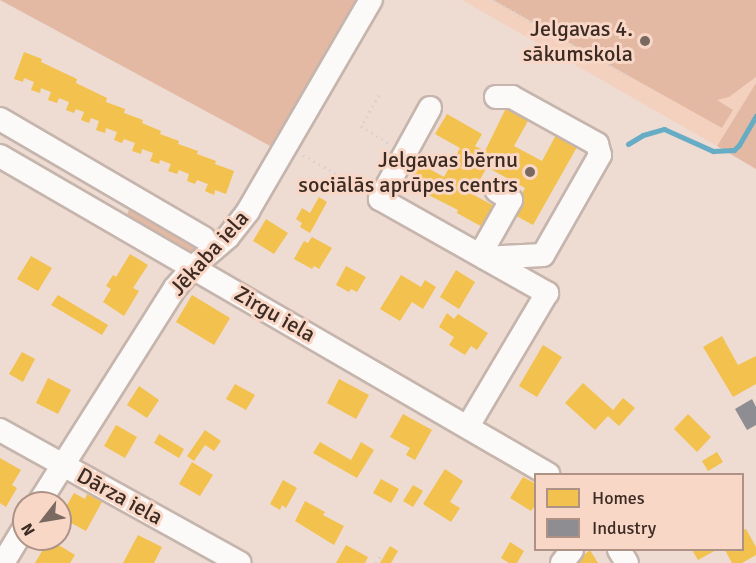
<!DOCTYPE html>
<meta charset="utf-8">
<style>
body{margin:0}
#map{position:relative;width:756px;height:563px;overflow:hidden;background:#eedbd2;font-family:Signika,sans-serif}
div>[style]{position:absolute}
.built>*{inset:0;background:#f4d1bf}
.green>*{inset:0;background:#e3b9a4}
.homes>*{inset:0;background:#f2c14e}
.industry>*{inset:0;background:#8d8d92}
.stream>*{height:5px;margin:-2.5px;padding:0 2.5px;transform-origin:2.5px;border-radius:2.5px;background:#67acc5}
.path>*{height:3px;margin-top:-1.5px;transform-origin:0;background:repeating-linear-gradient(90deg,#d6d1ce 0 1.5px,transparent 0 6px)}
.roads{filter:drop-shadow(2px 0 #c5b5ad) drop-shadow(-2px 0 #c5b5ad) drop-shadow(0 2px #c5b5ad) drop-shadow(0 -2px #c5b5ad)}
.minor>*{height:22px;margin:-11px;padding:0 11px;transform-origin:11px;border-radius:11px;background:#fcfaf8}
.dots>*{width:16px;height:16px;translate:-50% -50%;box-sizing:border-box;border:3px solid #f9d7c7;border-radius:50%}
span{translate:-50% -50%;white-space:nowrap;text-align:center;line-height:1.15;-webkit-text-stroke:6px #f9d7c7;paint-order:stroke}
.poi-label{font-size:22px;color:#3b2b23}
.right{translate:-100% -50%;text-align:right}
.street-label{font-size:22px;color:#3b2b23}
.legend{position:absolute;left:534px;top:473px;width:210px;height:78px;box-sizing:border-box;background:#f9d7c7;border:2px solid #ad9285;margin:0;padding:8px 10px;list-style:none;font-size:18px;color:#3b2b23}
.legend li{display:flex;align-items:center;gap:12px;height:30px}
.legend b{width:30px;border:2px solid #ad9285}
.north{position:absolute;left:12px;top:491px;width:60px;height:60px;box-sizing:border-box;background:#f9d7c7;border:2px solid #ad9285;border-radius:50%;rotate:239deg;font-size:16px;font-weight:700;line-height:24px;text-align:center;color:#3b2b23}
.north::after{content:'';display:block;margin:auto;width:21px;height:27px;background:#7a6960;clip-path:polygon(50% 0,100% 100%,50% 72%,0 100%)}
</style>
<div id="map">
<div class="built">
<i style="clip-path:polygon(462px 0,756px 0,756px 83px,717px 146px)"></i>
</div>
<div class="green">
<i style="clip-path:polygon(0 0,361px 0,274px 148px)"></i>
<i style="clip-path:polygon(493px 0,756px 0,756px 77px,729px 97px,717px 100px,733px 110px,722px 128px)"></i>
<i style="clip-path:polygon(756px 83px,756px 169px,717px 146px)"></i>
<i style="clip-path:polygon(133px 209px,197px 247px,210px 242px,216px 232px,222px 235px,197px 253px,185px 253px,127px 219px,128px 211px)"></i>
</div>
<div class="homes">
<i style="clip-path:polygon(24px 52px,42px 59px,41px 62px,77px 79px,76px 83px,107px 98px,106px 102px,125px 109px,124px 113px,143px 120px,142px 123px,161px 131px,160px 134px,179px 141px,178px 144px,198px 151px,197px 154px,216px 161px,215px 164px,234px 171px,226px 194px,215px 190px,214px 195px,205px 191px,208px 184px,197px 180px,195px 184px,187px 181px,189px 174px,179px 170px,177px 174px,168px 171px,171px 164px,160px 160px,159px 164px,150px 161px,153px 153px,142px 149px,141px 154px,132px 151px,135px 143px,124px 139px,122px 143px,114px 140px,117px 132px,106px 128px,105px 133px,96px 130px,99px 121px,91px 118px,89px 123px,81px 120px,84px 112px,76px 109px,74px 113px,66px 110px,69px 102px,59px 98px,57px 103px,48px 100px,51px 92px,41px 88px,40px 93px,31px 90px,34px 82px,24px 78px,23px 82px,14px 79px)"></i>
<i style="clip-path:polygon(507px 106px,529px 119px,514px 146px,542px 161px,556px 135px,577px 147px,533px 225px,511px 213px,525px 188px,487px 167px,472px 194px,498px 208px,486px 229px,457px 213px,458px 210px,407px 184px,419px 163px,444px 177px,460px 148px,435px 134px,447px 114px,482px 134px,475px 146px,485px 151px)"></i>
<i style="clip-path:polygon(319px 197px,327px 202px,310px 233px,300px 227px,302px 223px,296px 219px,302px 208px,310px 213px)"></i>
<i style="clip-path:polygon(266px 219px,288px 233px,274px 254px,253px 241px)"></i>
<i style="clip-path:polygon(312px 237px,332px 248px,319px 269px,314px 266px,312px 269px,294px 259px,304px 241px,308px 243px)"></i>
<i style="clip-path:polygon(130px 254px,148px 265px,133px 288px,139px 291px,124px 316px,103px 302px,111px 289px,106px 286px,113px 275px,116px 277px)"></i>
<i style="clip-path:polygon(31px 256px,52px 268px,38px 291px,17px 279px)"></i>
<i style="clip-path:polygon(346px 266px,366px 277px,357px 292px,351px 289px,349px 292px,336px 285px)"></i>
<i style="clip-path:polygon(456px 270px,475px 282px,459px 309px,440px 297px)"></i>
<i style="clip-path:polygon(401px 275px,421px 287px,425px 280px,436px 287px,423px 309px,412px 302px,400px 321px,380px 309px)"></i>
<i style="clip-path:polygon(58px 295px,108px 325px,102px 335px,51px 305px)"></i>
<i style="clip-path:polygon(192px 295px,230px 318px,214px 345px,176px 322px)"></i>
<i style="clip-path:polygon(447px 313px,454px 319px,458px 314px,488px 333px,477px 350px,471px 346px,465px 355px,449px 345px,454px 337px,439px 327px)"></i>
<i style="clip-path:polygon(722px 336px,738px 365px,756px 356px,756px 384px,733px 397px,703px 347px)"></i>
<i style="clip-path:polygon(543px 345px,562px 357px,537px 397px,519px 386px)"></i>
<i style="clip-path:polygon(22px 352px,35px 359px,23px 382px,9px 374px)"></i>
<i style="clip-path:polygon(48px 378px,71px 390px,58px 414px,36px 403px)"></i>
<i style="clip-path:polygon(339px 379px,369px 395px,356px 419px,327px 403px)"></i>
<i style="clip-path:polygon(583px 383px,613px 410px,623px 398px,635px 408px,619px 426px,608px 416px,595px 430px,565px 403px)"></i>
<i style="clip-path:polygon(235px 384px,255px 395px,246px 410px,226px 399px)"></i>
<i style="clip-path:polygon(139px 386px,159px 400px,147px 418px,127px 405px)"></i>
<i style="clip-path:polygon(403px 414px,432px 430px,415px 460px,406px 455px,410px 448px,390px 437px)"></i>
<i style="clip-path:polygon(688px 414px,711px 437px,697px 452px,674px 429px)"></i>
<i style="clip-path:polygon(116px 425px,137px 437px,125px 458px,104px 446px)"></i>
<i style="clip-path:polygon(205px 430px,221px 441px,214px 451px,205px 445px,194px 461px,187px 456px)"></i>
<i style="clip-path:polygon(159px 434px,184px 449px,179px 458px,154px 443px)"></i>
<i style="clip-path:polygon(320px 442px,351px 460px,361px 442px,374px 450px,357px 478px,313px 453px)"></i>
<i style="clip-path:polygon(717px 452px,723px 462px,708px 471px,702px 461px)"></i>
<i style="clip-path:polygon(0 458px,21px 470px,12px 485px,17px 488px,6px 507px,0 503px)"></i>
<i style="clip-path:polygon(192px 462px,213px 475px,200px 496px,179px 484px)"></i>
<i style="clip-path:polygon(445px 469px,463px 481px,450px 502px,460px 508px,451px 522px,423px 504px)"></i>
<i style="clip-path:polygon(523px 477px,536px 484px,536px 504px,531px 511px,510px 498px)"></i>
<i style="clip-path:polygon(381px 479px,399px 489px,391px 503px,373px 493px)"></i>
<i style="clip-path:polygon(283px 480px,297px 488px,286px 508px,282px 505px,280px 510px,270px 504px)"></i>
<i style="clip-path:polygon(413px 485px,423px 491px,413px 507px,403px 501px)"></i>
<i style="clip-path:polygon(74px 493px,85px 499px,87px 494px,102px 502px,86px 531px,60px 517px)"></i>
<i style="clip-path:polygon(305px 501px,325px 512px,323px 515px,344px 526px,334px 545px,295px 521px)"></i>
<i style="clip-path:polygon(746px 529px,756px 547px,756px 555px,742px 563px,732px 563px,725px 550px,742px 550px,742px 530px)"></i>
<i style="clip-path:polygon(138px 535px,162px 547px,154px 563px,123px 563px)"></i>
<i style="clip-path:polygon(49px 539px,75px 555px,70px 563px,35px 563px)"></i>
<i style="clip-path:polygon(510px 542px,524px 551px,517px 563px,509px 563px,501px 558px)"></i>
<i style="clip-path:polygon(346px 545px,368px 557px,365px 563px,336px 563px)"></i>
<i style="clip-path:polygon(390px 546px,398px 551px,391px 563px,380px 563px)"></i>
<i style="clip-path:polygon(590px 550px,598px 563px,574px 563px)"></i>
<i style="clip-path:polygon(692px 550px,716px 550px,698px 560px)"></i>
</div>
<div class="industry">
<i style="clip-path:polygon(752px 399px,756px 407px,756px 425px,747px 430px,735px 409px)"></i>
</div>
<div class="stream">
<i style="left:628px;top:144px;width:17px;rotate:-31deg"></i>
<i style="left:643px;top:135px;width:22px;rotate:-16deg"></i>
<i style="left:664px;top:129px;width:54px;rotate:24.2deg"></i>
<i style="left:713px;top:151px;width:21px;rotate:-3deg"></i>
<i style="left:734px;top:150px;width:7px;rotate:-45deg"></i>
<i style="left:739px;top:145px;width:34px;rotate:-60deg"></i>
</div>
<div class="path">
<i style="left:493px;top:0;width:155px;rotate:29.4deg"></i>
<i style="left:379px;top:95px;width:36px;rotate:120deg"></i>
<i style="left:361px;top:126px;width:32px;rotate:32deg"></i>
<i style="left:303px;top:155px;width:69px;rotate:29.5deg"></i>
<i style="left:376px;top:563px;width:9px;rotate:-58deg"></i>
</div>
<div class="roads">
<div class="minor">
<i style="left:430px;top:108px;width:104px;rotate:118.8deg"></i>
<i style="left:380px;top:199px;width:192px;rotate:29.4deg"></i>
<i style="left:547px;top:293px;width:155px;rotate:120.7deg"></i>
<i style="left:0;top:119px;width:236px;rotate:30.3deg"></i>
<i style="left:0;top:156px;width:634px;rotate:30.13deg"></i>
<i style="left:480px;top:255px;width:63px;rotate:-60.6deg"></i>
<i style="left:511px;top:200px;width:17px;rotate:-147deg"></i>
<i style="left:485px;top:258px;width:58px;rotate:-3deg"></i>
<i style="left:543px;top:255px;width:115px;rotate:-60.3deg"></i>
<i style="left:600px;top:155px;width:11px;rotate:-105deg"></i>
<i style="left:597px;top:144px;width:97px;rotate:-151.1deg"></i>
<i style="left:512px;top:97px;width:16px;rotate:180deg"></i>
<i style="left:0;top:430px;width:274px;rotate:29deg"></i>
<i style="left:39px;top:503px;width:254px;rotate:-57.7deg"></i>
<i style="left:175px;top:288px;width:28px;rotate:-49deg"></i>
<i style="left:193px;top:267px;width:46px;rotate:-40.6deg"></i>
<i style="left:228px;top:237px;width:33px;rotate:-52deg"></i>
<i style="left:248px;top:211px;width:244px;rotate:-59.8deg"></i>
<i style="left:619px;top:550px;width:15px;rotate:58deg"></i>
<i style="left:3px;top:563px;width:41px;rotate:-59deg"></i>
<i style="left:562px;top:563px;width:16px;rotate:-52deg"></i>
</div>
</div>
<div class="dots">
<i style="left:645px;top:41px;background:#7a6960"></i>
<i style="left:530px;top:172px;background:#7a6960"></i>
</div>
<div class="poi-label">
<span class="right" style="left:633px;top:41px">Jelgavas 4.<br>sākumskola</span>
<span class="right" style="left:518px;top:172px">Jelgavas bērnu<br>sociālās aprūpes centrs</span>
</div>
<div class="street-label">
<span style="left:209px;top:253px;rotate:-48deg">Jēkaba iela</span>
<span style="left:275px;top:314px;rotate:30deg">Zirgu iela</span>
<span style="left:120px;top:496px;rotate:29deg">Dārza iela</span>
</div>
<ul class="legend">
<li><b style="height:16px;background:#f2c14e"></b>Homes</li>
<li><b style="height:16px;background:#8d8d92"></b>Industry</li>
</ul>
<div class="north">N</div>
</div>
